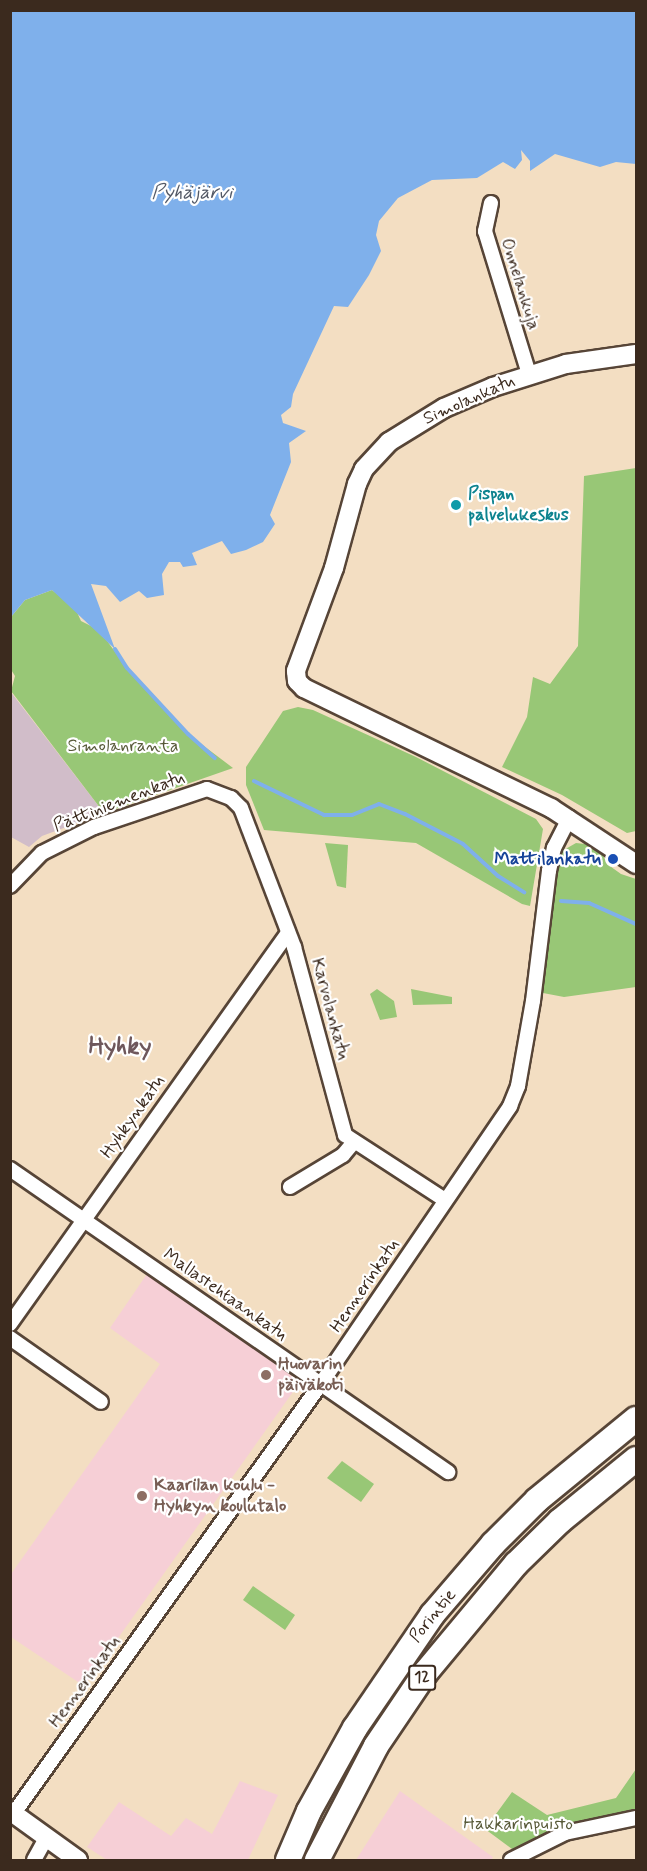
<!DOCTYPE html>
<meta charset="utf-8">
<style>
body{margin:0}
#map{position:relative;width:647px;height:1871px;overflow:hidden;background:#f3dec2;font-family:Mynerve,sans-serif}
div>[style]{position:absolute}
.built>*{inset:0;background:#f6cfd6}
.industrial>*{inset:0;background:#d1bdc9}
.green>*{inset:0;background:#98c776}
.water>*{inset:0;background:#7fb0eb}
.stream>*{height:4px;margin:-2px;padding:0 2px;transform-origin:2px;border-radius:2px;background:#7fb0eb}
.roads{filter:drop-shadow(2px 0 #574537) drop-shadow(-2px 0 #574537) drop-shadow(0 2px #574537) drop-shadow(0 -2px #574537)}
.street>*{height:14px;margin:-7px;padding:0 7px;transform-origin:7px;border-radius:7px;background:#fff}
.secondary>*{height:18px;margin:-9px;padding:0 9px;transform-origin:9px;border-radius:9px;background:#fff}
.highway>*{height:24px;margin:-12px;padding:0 12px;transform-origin:12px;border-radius:12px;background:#fff}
.dots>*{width:16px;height:16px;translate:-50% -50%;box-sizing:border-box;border:3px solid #fff;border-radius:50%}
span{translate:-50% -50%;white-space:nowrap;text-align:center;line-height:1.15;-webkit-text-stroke:4.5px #fff;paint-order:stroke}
.shield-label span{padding:2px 4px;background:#fff;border:2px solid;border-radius:4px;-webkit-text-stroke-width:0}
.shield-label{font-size:16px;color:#3b2a1e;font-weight:700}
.street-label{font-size:18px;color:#3b2a1e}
.culture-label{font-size:18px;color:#0d838f;font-weight:700}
.left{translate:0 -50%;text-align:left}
.park-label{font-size:18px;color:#575938}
.transit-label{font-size:18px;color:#164399;font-weight:700}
.right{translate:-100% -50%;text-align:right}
.education-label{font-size:18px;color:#785e54;font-weight:700}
.water-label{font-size:20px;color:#535966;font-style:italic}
.district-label{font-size:24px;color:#6e575b;font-weight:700}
.frame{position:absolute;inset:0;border:12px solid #3b2a1e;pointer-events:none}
</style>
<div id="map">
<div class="built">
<i style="clip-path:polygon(149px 1271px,300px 1382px,84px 1686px,11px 1637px,11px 1574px,160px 1364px,110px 1328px)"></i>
<i style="clip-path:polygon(240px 1781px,278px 1795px,248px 1860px,107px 1860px,87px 1847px,119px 1802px,171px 1836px,186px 1818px,212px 1834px)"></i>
<i style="clip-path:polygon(400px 1791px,493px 1857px,491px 1860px,356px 1860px)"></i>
</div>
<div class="industrial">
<i style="clip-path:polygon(10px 691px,104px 813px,42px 836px,29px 847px,11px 837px)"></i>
</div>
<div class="green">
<i style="clip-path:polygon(636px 468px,636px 831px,627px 833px,562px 795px,502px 767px,527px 717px,533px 677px,550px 684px,578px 646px,584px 476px)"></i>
<i style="clip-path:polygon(52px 590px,75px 608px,81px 621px,99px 630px,127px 668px,188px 734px,233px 768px,104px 813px,11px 691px,15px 676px,10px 668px,11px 617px,25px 600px)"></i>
<i style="clip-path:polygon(298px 707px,313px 710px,416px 757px,536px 819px,543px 829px,530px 906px,522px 904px,416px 843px,264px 830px,246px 785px,246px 767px,283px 711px)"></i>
<i style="clip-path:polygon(325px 843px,348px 845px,346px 888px,337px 886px)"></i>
<i style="clip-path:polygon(576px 843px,585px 844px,603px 855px,607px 864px,621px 874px,636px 879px,636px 987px,564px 997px,543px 993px,557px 871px,562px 851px)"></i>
<i style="clip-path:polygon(377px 989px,394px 1001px,397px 1017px,380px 1020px,370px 994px)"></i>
<i style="clip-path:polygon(411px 989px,452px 997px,452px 1004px,413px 1005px)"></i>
<i style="clip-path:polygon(342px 1461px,374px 1484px,361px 1502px,327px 1478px)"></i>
<i style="clip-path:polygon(253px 1586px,295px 1615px,285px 1630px,243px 1600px)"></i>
<i style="clip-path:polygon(636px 1769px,636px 1812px,567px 1826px,516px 1852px,485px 1829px,512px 1792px,547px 1815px,616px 1798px)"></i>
</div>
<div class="water">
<i style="clip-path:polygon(11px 10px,636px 11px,636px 164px,616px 162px,600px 167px,555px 154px,530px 171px,530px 161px,521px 150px,522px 160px,515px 169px,503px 162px,477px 178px,432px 180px,398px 198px,379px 221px,376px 235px,381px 251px,369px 275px,348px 307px,334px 306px,293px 394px,291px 407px,281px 415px,283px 423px,306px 431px,289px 443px,291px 462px,270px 515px,275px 524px,263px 542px,246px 550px,231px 554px,222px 541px,192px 553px,197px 565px,183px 567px,180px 562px,169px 562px,162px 574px,164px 595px,147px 598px,139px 591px,120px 602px,106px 586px,91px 584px,115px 649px,52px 590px,25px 600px,11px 617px)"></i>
</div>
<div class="stream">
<i style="left:115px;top:649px;width:22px;rotate:58deg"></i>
<i style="left:127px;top:668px;width:90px;rotate:47.3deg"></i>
<i style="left:188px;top:734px;width:36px;rotate:42deg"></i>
<i style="left:254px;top:781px;width:78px;rotate:25.9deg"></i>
<i style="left:324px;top:815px;width:28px"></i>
<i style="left:352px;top:815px;width:29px;rotate:-22deg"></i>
<i style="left:379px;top:804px;width:28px;rotate:21deg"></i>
<i style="left:405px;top:814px;width:65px;rotate:27.3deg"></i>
<i style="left:463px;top:844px;width:47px;rotate:42.4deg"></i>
<i style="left:498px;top:876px;width:31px;rotate:32deg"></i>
<i style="left:561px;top:901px;width:28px;rotate:4deg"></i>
<i style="left:589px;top:903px;width:51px;rotate:24.1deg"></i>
</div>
<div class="roads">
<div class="street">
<i style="left:491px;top:203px;width:29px;rotate:102deg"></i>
<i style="left:485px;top:231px;width:150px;rotate:72.9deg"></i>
<i style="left:10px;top:886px;width:46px;rotate:-45.9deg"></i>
<i style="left:42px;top:853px;width:58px;rotate:-26.6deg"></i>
<i style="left:94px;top:827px;width:119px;rotate:-18.6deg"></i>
<i style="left:207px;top:789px;width:26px;rotate:21deg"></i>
<i style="left:231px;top:798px;width:14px;rotate:45deg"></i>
<i style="left:241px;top:808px;width:149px;rotate:69.1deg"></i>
<i style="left:294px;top:947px;width:195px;rotate:74.8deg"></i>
<i style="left:345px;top:1135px;width:119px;rotate:33deg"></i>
<i style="left:10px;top:1169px;width:533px;rotate:34.67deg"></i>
<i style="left:290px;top:1187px;width:62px;rotate:-31.1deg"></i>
<i style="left:343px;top:1155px;width:16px;rotate:-50deg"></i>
<i style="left:10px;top:1324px;width:480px;rotate:-54.6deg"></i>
<i style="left:10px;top:1338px;width:111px;rotate:35.1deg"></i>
<i style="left:14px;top:1813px;width:526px;rotate:-54.44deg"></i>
<i style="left:320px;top:1385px;width:338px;rotate:-55.7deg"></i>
<i style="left:510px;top:1106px;width:22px;rotate:-68deg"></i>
<i style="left:518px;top:1086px;width:86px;rotate:-80deg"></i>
<i style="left:533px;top:1001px;width:131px;rotate:-83deg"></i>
<i style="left:549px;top:871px;width:24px;rotate:-78deg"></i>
<i style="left:554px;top:848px;width:34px;rotate:-63deg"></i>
<i style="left:34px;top:1860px;width:26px;rotate:-61deg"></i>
<i style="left:511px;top:1860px;width:60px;rotate:-26.6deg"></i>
<i style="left:565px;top:1833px;width:73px;rotate:-11.9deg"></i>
</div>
<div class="secondary">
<i style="left:636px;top:354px;width:71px;rotate:171.9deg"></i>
<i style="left:566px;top:364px;width:77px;rotate:162.5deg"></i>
<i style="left:493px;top:387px;width:53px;rotate:156.8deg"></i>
<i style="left:444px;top:408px;width:65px;rotate:148.3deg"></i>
<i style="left:389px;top:442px;width:37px;rotate:133deg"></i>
<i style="left:364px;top:469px;width:17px;rotate:115deg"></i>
<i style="left:357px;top:484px;width:87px;rotate:105.3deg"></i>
<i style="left:334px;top:568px;width:110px;rotate:110.3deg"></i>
<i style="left:296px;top:671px;width:10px;rotate:84deg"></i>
<i style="left:297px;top:681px;width:10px;rotate:45deg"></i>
<i style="left:304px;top:688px;width:275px;rotate:25.9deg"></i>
<i style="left:551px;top:808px;width:102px;rotate:33.4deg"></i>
<i style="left:10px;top:1811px;width:84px;rotate:35.8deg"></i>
</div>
<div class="highway">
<i style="left:288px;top:1860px;width:53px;rotate:-66.8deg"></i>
<i style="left:309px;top:1811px;width:95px;rotate:-61deg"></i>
<i style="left:355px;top:1728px;width:137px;rotate:-55.7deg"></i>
<i style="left:432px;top:1615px;width:94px;rotate:-49.3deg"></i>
<i style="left:493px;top:1544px;width:62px;rotate:-45deg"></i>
<i style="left:537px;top:1500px;width:128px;rotate:-39.3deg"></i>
<i style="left:317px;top:1860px;width:128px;rotate:-62.6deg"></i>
<i style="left:376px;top:1746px;width:89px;rotate:-56deg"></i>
<i style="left:426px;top:1672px;width:141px;rotate:-50.2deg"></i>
<i style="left:516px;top:1564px;width:62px;rotate:-44.3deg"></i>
<i style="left:560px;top:1521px;width:98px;rotate:-39.2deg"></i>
</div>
</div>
<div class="dots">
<i style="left:456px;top:505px;background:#0f9aa8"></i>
<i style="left:613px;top:859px;background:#1a4fb4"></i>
<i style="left:266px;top:1375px;background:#8d6e63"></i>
<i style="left:142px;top:1496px;background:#8d6e63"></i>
</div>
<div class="shield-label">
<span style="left:422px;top:1678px">12</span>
</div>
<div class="street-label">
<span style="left:520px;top:284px;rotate:73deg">Onnelankuja</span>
<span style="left:469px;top:400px;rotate:-24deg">Simolankatu</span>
<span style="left:119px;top:802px;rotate:-21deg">Pättiniemenkatu</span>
<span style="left:330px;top:1009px;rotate:75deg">Karvolankatu</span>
<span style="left:133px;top:1117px;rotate:-55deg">Hyhkynkatu</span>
<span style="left:365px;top:1286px;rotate:-56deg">Hennerinkatu</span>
<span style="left:225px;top:1295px;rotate:35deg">Mallastehtaankatu</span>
<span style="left:433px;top:1616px;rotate:-51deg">Porintie</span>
<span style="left:85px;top:1682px;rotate:-54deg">Hennerinkatu</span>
</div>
<div class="culture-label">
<span class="left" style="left:468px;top:505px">Pispan<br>palvelukeskus</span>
</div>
<div class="park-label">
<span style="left:123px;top:746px">Simolanranta</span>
<span style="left:518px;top:1824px">Hakkarinpuisto</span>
</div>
<div class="transit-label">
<span class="right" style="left:601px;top:859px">Mattilankatu</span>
</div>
<div class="education-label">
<span class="left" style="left:278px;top:1375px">Huovarin<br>päiväkoti</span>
<span class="left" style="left:154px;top:1496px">Kaarilan koulu -<br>Hyhkyn koulutalo</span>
</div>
<div class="water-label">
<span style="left:192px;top:192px">Pyhäjärvi</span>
</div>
<div class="district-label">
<span style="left:120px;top:1047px">Hyhky</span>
</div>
<div class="frame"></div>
</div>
